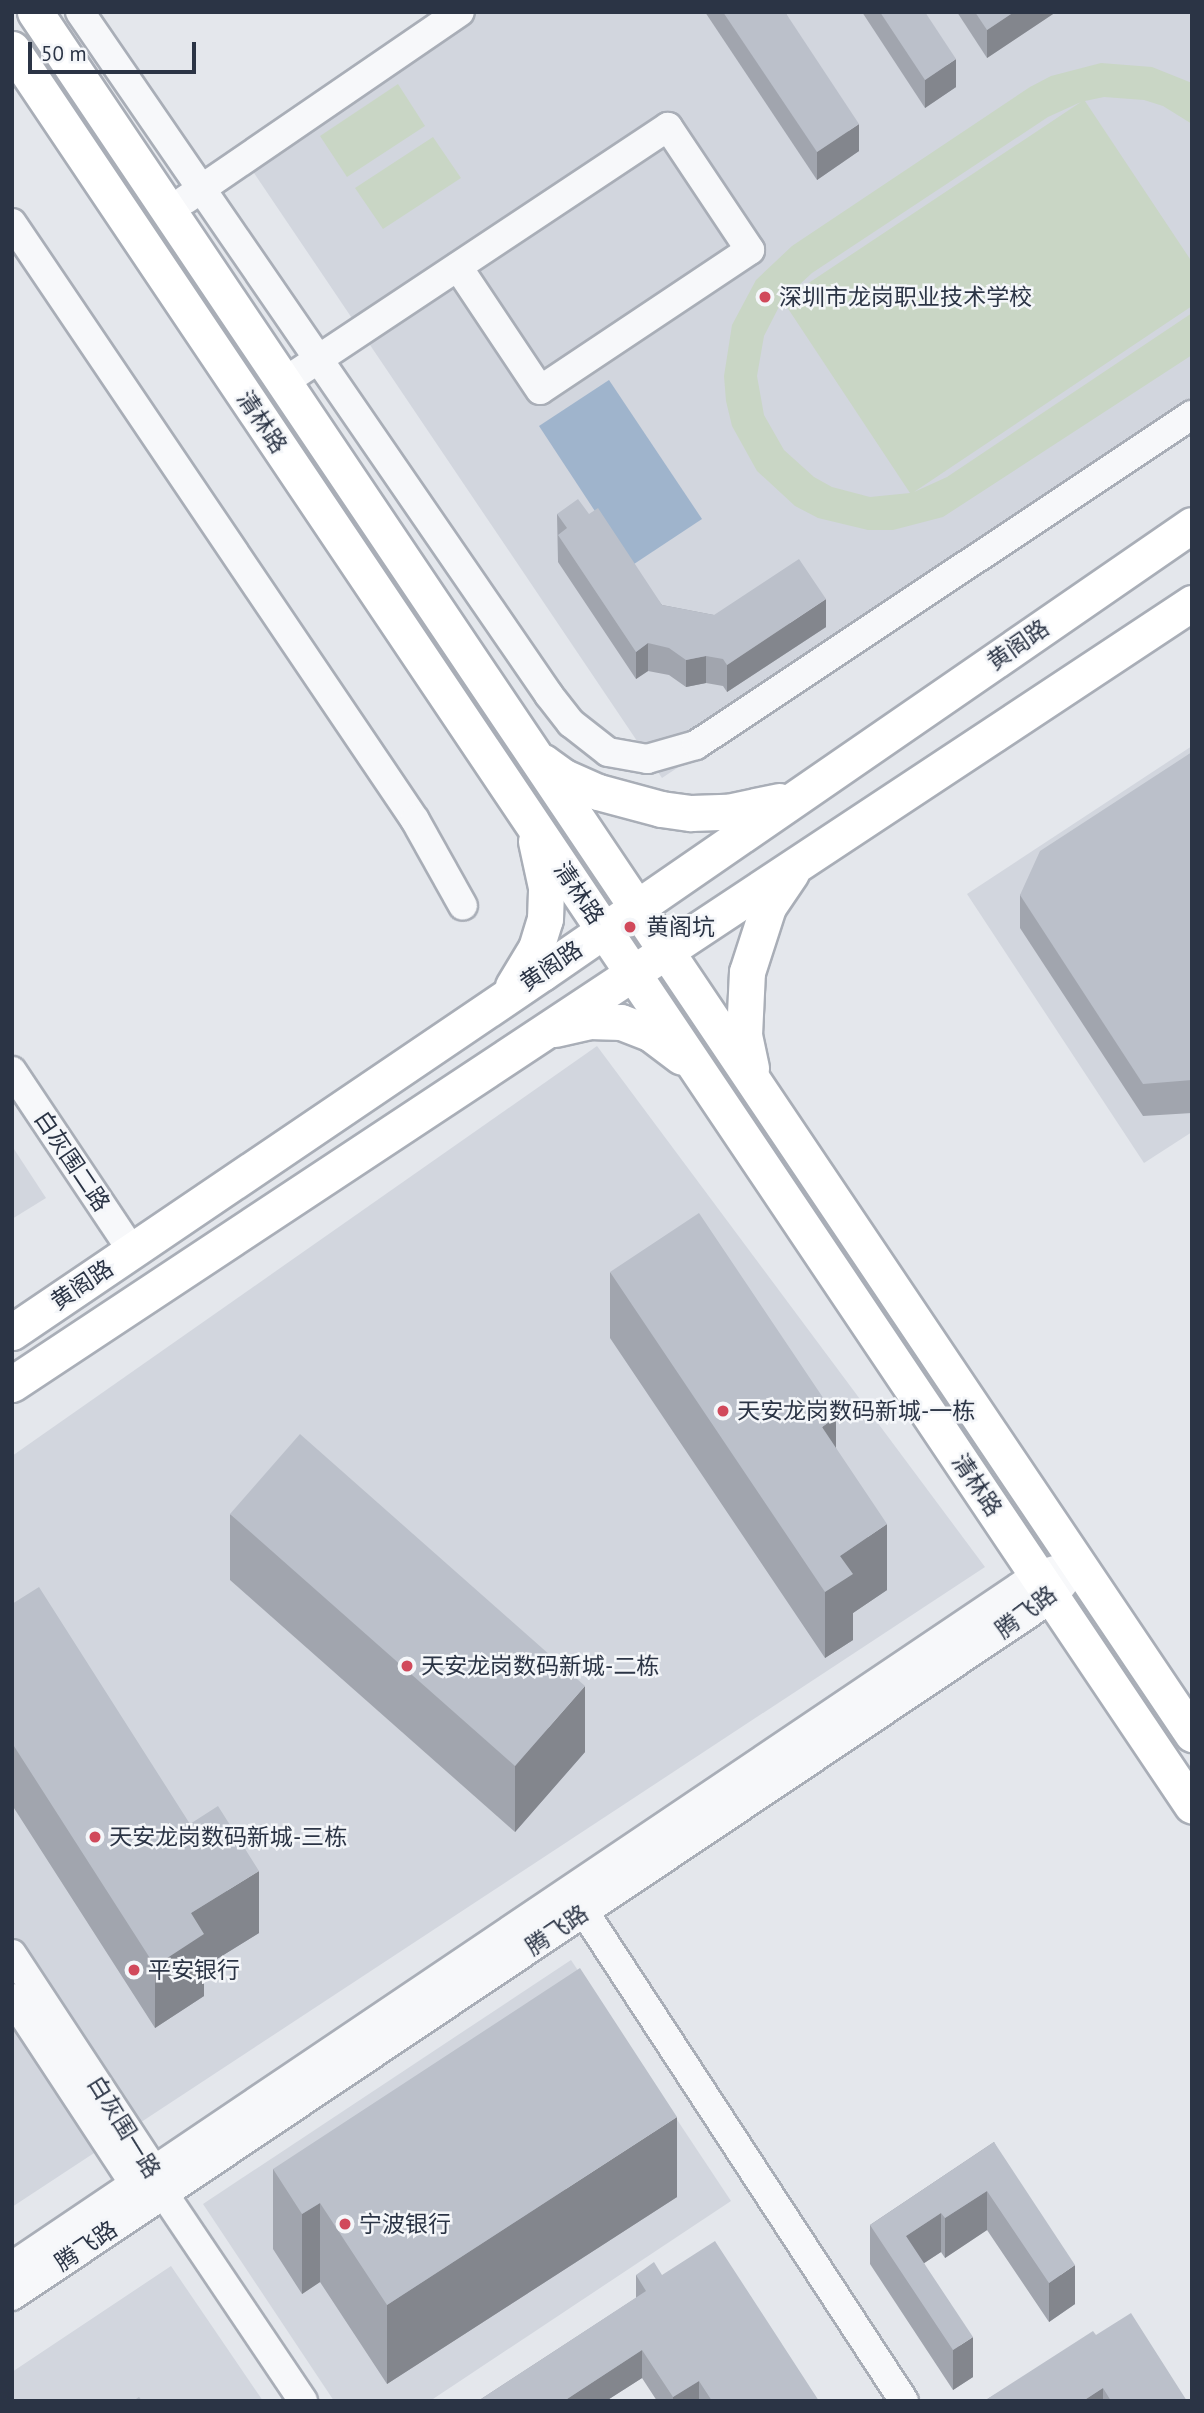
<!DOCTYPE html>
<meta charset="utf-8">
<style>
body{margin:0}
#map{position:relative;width:1204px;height:2413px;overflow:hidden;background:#e4e7ec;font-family:"PT Sans","Noto Sans SC",sans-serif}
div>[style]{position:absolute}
.built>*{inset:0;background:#d2d6de}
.green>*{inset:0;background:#c9d6c5}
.water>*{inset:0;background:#9fb4cc}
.roads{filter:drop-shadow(2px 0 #a9aeb7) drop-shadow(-2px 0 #a9aeb7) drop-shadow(0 2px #a9aeb7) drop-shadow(0 -2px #a9aeb7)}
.minor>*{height:28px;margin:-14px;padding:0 14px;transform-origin:14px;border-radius:14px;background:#f7f8fa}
.major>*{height:35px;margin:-17.5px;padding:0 17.5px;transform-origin:17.5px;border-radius:17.5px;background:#fff}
.wall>*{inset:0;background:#a1a5ae}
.shaded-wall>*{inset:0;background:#83868d}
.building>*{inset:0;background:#bbc0ca}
.dots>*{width:19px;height:19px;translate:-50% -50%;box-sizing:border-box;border:4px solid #f4f6f9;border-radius:50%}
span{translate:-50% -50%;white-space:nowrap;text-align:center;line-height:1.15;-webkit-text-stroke:5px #f4f6f9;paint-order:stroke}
.poi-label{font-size:23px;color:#2b3445}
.left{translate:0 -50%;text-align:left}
.street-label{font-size:23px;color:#2b3445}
.frame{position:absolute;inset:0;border:14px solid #2b3445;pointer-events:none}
.scale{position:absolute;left:28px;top:42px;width:168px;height:32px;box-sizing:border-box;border:4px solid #2b3445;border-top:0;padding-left:9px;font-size:21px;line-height:24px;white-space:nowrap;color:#2b3445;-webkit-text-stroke:5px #f4f6f9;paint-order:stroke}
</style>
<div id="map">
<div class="built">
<i style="clip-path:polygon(468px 12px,1192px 12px,1192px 426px,662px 778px,250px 167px)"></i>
<i style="clip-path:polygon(1192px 746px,1192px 1132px,1144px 1163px,967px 894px)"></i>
<i style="clip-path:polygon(597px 1046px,985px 1567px,12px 2207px,12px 1456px)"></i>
<i style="clip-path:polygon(12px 1146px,46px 1198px,12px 1219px)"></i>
<i style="clip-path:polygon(571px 1960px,731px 2201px,430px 2401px,334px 2401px,203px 2204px)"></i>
<i style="clip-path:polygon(171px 2266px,263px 2401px,12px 2401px,12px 2372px)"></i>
</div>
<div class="green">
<i style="clip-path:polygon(evenodd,1101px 63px,1152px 67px,1192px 83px,1192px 124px,1163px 106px,1144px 100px,1104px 97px,1085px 101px,1192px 262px,1192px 306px,914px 492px,947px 477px,1192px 313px,1192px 355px,943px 517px,893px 530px,868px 530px,818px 518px,795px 506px,757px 471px,732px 426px,726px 401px,724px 376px,732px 325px,756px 280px,792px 246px,1030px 87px,1051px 76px,1101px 63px,1081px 102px,786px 298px,785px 298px,812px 273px,1048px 117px,1081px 102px,1101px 63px,782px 301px,783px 301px,910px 493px,870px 497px,832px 487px,814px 477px,784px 450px,764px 415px,757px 376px,764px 336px,782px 301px)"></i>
<i style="clip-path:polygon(398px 84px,425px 126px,347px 177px,320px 136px)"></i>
<i style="clip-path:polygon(433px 137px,461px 178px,383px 229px,355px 188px)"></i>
</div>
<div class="water">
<i style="clip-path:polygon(609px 380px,702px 519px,631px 566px,539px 426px)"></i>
</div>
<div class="roads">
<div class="minor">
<i style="left:80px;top:12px;width:829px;rotate:55.52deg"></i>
<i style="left:549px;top:695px;width:36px;rotate:52deg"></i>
<i style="left:571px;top:723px;width:47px;rotate:38.1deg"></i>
<i style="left:608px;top:752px;width:40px;rotate:10deg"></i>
<i style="left:647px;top:759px;width:51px;rotate:-15.9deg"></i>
<i style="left:696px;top:745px;width:596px;rotate:-33.64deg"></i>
<i style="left:185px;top:200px;width:333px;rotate:-34.4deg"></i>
<i style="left:12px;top:223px;width:720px;rotate:55.98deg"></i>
<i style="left:415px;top:820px;width:98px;rotate:60.8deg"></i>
<i style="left:284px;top:382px;width:461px;rotate:-33.6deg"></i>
<i style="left:668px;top:127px;width:148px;rotate:56.3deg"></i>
<i style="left:750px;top:250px;width:252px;rotate:146.3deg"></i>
<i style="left:540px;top:390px;width:148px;rotate:-123.7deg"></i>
<i style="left:12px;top:1071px;width:216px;rotate:56.3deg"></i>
<i style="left:574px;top:1896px;width:603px;rotate:56.84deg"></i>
<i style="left:12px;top:1954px;width:258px;rotate:56.7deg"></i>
<i style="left:154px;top:2170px;width:26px;rotate:67deg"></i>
<i style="left:164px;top:2194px;width:249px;rotate:56.1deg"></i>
<i style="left:12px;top:1998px;width:222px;rotate:56.7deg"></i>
<i style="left:134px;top:2184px;width:19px;rotate:25deg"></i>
<i style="left:12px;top:2266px;width:1236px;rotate:-33.99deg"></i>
<i style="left:1037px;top:1575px;width:19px;rotate:-16deg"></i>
<i style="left:12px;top:2296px;width:1253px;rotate:-33.87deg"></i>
<i style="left:1052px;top:1598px;width:42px;rotate:-51.8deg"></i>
</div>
<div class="major">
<i style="left:35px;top:12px;width:2075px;rotate:56.1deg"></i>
<i style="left:12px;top:49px;width:2116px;rotate:56.11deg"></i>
<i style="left:543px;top:762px;width:26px;rotate:36deg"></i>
<i style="left:564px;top:777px;width:37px;rotate:24deg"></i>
<i style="left:598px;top:792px;width:65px;rotate:15.1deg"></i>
<i style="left:661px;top:809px;width:30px;rotate:8deg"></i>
<i style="left:691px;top:813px;width:36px;rotate:-2deg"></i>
<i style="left:727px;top:812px;width:53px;rotate:-11.9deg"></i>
<i style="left:513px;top:986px;width:44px;rotate:-58.8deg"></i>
<i style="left:536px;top:948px;width:30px;rotate:-73deg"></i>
<i style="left:545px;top:919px;width:32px;rotate:-88deg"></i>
<i style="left:546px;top:887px;width:47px;rotate:-102.3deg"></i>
<i style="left:555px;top:1029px;width:35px;rotate:-13deg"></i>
<i style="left:589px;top:1021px;width:32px;rotate:2deg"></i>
<i style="left:621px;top:1022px;width:31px;rotate:21deg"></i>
<i style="left:650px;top:1033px;width:39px;rotate:37deg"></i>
<i style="left:751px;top:1068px;width:34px;rotate:-102deg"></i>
<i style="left:744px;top:1035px;width:63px;rotate:-87.3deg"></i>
<i style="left:747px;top:972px;width:68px;rotate:-72.1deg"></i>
<i style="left:768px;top:907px;width:41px;rotate:-55.9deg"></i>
<i style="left:12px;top:1332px;width:640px;rotate:-34.11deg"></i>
<i style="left:542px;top:973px;width:789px;rotate:-34.58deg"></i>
<i style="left:12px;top:1384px;width:1415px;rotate:-33.5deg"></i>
</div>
</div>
<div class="wall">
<i style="clip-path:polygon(705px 12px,785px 12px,859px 151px,817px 180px)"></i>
<i style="clip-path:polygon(862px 12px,925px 12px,956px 87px,925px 108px)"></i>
<i style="clip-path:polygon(957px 12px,1056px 12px,987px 58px)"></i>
<i style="clip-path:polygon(557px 514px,589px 514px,662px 605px,714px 615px,826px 627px,727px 692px,723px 686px,706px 683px,686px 687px,669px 675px,648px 671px,636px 679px,558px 562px)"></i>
<i style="clip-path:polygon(1192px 752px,1192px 1113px,1143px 1116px,1020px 928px,1020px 895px)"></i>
<i style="clip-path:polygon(610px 1272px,836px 1448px,887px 1590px,853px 1613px,853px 1640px,825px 1658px,610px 1338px)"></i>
<i style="clip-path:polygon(230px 1514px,585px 1752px,515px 1832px,230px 1580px)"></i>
<i style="clip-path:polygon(12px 1604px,259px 1933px,204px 1967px,204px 1996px,155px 2028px,12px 1805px)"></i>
<i style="clip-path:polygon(994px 2142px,1075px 2304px,1049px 2322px,987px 2230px,945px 2258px,941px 2252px,924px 2263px,973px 2377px,953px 2390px,870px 2264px,870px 2225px)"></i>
<i style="clip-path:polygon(273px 2169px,677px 2197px,387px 2384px,320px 2282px,302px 2294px,273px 2249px)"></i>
<i style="clip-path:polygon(636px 2275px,662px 2275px,819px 2401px,657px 2401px,642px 2378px,606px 2401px,478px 2401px,636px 2298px)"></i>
<i style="clip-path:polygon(1096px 2335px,1187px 2401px,984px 2401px)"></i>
</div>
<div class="shaded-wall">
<i style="clip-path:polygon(1014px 12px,1056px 12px,987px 58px,987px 30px)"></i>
<i style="clip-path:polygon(956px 59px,956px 87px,925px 108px,925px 80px)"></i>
<i style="clip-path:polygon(859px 124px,859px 151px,817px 180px,817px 152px)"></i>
<i style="clip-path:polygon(826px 599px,826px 627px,727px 692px,727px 665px)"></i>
<i style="clip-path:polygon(648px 643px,648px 671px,636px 679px,636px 652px)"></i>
<i style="clip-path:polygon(706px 656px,706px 683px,686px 687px,686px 660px)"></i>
<i style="clip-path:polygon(836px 1417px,836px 1483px,822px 1427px)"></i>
<i style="clip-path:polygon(887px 1524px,887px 1590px,853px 1613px,853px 1640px,825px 1658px,825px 1592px,840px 1556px)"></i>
<i style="clip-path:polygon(585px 1686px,585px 1752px,515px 1832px,515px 1766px)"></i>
<i style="clip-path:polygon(259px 1871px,259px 1933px,204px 1967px,204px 1996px,155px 2028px,155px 1966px,191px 1913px)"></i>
<i style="clip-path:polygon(677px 2117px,677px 2197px,387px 2384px,387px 2305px)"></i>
<i style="clip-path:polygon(987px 2191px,987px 2230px,945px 2258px,945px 2218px)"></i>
<i style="clip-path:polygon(320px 2203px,320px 2282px,302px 2294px,302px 2214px)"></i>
<i style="clip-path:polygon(941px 2213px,941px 2252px,906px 2275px,906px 2236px)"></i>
<i style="clip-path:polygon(1075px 2265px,1075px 2304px,1049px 2322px,1049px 2283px)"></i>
<i style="clip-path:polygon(973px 2337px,973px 2377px,953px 2390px,953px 2350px)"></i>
<i style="clip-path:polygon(642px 2350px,642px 2378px,606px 2401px,564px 2401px)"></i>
<i style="clip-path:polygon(699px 2381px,699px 2401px,673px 2401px,673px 2397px)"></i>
<i style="clip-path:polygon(1103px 2388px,1103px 2401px,1083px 2401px)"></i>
</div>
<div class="building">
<i style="clip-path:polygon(723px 12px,785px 12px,859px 124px,817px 152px)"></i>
<i style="clip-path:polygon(880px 12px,925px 12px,956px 59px,925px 80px)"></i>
<i style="clip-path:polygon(975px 12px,1014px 12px,987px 30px)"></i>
<i style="clip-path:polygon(578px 499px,589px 514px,598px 508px,662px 605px,714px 615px,799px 559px,826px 599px,727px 665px,723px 659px,706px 656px,686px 660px,669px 648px,648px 643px,636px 652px,558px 535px,567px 528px,557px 514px)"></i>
<i style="clip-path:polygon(1192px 752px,1192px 1080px,1143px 1084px,1020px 895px,1040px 851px)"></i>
<i style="clip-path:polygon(699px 1213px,836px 1417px,822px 1427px,887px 1524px,840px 1556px,853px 1574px,825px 1592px,610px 1272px)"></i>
<i style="clip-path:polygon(300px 1434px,585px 1686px,515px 1766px,230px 1514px)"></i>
<i style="clip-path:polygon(39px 1587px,190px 1824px,218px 1806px,259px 1871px,191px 1913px,204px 1934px,155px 1966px,12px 1743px,12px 1604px)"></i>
<i style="clip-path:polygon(580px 1968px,677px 2117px,387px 2305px,320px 2203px,302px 2214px,273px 2169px)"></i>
<i style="clip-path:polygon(994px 2142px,1075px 2265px,1049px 2283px,987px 2191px,945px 2218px,941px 2213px,906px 2236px,973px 2337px,953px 2350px,870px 2225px)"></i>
<i style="clip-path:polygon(715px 2241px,819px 2401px,712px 2401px,699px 2381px,673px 2397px,642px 2350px,564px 2401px,478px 2401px,646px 2291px,636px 2275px,654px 2262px,662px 2275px)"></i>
<i style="clip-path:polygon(1131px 2313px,1187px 2401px,1111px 2401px,1103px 2388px,1083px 2401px,984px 2401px,1093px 2331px,1096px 2335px)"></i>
<i style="clip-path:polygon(139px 2397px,142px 2401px,133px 2401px)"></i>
</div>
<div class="dots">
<i style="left:765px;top:297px;background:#d1495b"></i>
<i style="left:630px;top:927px;background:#d1495b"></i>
<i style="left:723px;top:1411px;background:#d1495b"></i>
<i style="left:407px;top:1666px;background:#d1495b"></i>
<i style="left:95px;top:1837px;background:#d1495b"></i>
<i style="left:134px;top:1970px;background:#d1495b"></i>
<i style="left:345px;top:2224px;background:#d1495b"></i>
</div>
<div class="poi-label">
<span class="left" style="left:779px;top:297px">深圳市龙岗职业技术学校</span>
<span class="left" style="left:646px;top:927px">黄阁坑</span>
<span class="left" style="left:737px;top:1411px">天安龙岗数码新城-一栋</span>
<span class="left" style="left:421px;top:1666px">天安龙岗数码新城-二栋</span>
<span class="left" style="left:109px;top:1837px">天安龙岗数码新城-三栋</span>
<span class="left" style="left:148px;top:1970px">平安银行</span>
<span class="left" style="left:359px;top:2224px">宁波银行</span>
</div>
<div class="street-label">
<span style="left:262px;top:422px;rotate:56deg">清林路</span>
<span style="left:1018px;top:645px;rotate:-35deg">黄阁路</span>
<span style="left:579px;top:893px;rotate:56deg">清林路</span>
<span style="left:551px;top:966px;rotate:-34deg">黄阁路</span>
<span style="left:72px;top:1161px;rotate:56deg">白灰围二路</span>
<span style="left:82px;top:1285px;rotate:-34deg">黄阁路</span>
<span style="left:977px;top:1485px;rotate:56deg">清林路</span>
<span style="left:1026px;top:1612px;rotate:-37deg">腾飞路</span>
<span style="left:557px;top:1930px;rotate:-34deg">腾飞路</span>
<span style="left:124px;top:2127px;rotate:58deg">白灰围一路</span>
<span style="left:86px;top:2246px;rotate:-34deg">腾飞路</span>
</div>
<div class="frame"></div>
<div class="scale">50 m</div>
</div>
